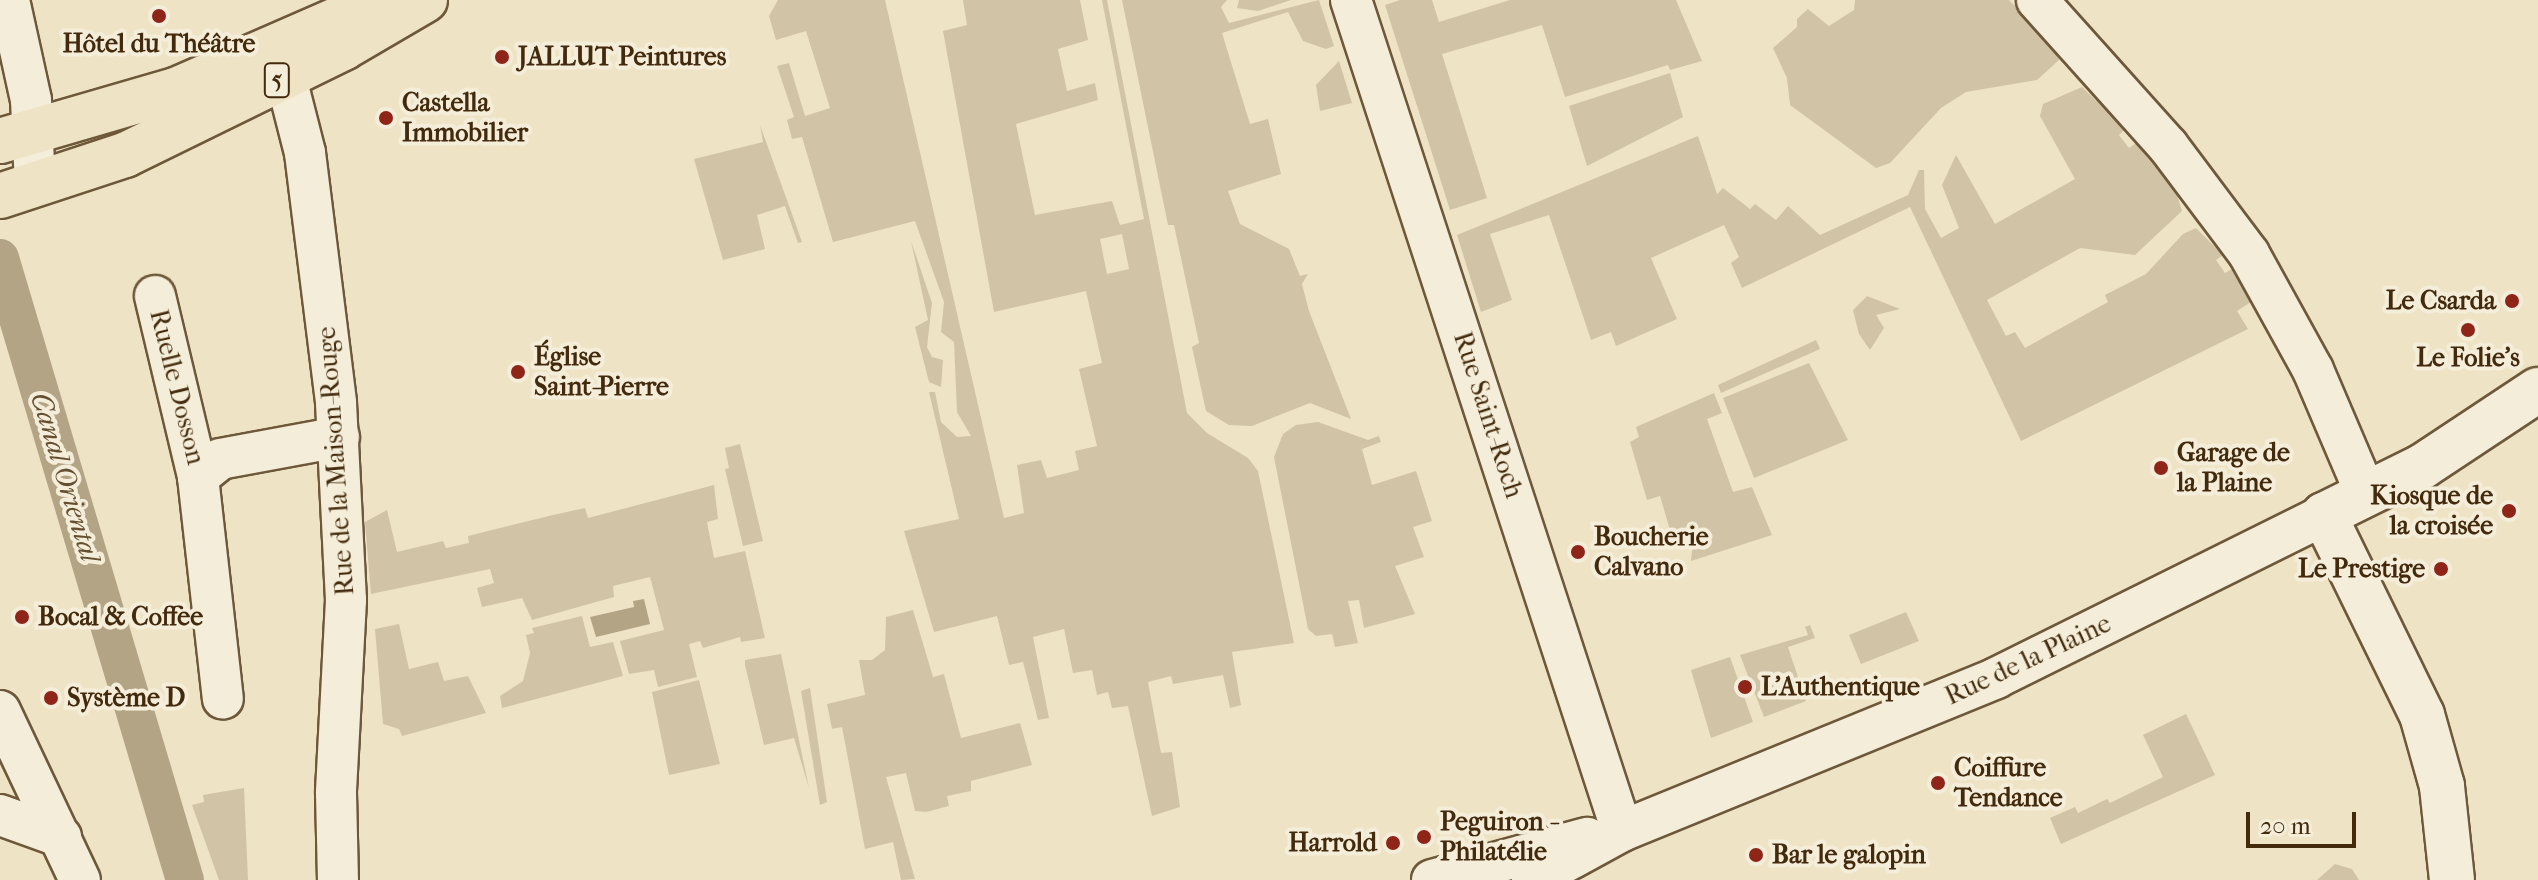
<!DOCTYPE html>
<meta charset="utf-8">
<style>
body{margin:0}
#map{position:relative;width:2538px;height:880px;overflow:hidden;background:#eee3c5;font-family:"IM FELL French Canon",serif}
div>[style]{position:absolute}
.green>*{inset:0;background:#d1c4a6}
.water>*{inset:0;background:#b4a486}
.canal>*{height:38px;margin:-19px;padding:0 19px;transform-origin:19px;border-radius:19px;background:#b4a486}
.roads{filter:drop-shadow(2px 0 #6e583a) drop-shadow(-2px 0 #6e583a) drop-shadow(0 2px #6e583a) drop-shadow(0 -2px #6e583a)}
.minor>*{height:40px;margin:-20px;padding:0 20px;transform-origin:20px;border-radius:20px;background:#f4edd9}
.secondary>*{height:44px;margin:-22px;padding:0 22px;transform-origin:22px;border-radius:22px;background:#f4edd9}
.primary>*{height:44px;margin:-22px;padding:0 22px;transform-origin:22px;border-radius:22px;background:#eee3c5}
.dots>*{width:22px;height:22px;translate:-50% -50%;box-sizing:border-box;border:4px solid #f4edd9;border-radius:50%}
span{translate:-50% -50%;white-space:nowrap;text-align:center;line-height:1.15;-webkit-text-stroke:8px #f4edd9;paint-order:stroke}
.shield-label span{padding:2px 6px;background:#f4edd9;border:2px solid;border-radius:6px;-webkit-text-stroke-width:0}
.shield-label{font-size:24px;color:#432a0c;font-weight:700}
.poi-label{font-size:26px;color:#432a0c;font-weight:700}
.left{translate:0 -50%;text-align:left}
.right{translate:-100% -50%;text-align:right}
.street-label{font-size:26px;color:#432a0c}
.water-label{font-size:28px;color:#654f31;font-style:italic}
.scale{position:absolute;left:2246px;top:812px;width:110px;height:36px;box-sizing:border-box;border:4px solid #432a0c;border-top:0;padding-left:10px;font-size:24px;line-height:28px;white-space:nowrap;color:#432a0c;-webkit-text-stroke:6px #f4edd9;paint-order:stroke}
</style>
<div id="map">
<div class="green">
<i style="clip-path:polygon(evenodd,778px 0,885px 0,1004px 518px,1024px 513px,1017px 465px,1041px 460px,1047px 478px,1079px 470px,1075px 451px,1097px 446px,1079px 369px,1102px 363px,1086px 291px,994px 312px,943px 31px,967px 25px,963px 0,1080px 0,1088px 40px,1058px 49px,1067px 91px,1095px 83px,1098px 100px,1016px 124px,1035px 215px,1112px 201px,1120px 225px,1144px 219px,1102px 0,1107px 0,1187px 413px,1207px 433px,1248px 458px,1258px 471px,1294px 643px,1232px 652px,1241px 705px,1230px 708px,1223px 675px,1173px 684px,1171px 676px,1148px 682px,1161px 753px,1172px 752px,1180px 807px,1152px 816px,1128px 706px,1112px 708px,1108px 692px,1097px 695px,1092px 670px,1073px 673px,1064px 629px,1033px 637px,1049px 718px,1038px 720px,1023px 662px,1009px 665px,997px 616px,934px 632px,904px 531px,959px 519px,929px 392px,935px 392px,941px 422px,957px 437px,971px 436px,957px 412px,954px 342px,941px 332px,944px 302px,915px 221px,833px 242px,802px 137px,792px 139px,787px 120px,794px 117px,777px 66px,789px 63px,805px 116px,830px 108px,806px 31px,776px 40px,769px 16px,778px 0,1122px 234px,1129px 269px,1107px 274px,1100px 239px,1122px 234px)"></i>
<i style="clip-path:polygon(1122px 0,1227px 0,1221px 7px,1229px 23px,1319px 0,1334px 46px,1326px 49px,1303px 41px,1288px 12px,1222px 33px,1250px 124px,1268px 119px,1281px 174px,1228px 191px,1240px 224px,1289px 249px,1300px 276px,1308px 274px,1302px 284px,1309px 311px,1351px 419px,1310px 403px,1252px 426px,1229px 425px,1206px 411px,1192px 347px,1199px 343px,1174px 225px,1168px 225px)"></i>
<i style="clip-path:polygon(1291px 0,1258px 11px,1237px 8px,1239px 0)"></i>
<i style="clip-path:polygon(1400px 0,1432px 0,1439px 22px,1510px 0,1676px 0,1702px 61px,1670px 70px,1668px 65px,1565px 97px,1542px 25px,1442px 54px,1487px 198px,1450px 210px,1385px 5px)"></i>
<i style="clip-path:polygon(1855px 0,2009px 0,2055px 49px,2059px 60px,2037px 80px,1966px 92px,1941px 108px,1890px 163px,1876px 168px,1790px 105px,1787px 78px,1773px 48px,1797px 27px,1797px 19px,1808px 9px,1829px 26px,1854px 10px)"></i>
<i style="clip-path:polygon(1339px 61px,1352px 103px,1320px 111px,1316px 85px)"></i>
<i style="clip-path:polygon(1670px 73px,1683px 117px,1587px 166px,1569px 106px)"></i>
<i style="clip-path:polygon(2082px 87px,2125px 129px,2119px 135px,2129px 148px,2136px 143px,2176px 192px,2182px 211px,2135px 255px,2080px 248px,1987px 300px,2006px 336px,2015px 332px,2025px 348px,2108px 302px,2105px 295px,2146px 274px,2183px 234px,2196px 228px,2223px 255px,2216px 260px,2225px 273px,2232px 269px,2254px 300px,2237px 311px,2248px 329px,2021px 441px,1910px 207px,1742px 288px,1731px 263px,1739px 257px,1724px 225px,1651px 258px,1677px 319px,1616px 346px,1611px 332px,1591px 340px,1549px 215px,1490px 234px,1512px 300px,1481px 312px,1457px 235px,1698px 136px,1717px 194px,1723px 188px,1750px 209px,1755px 204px,1776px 220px,1788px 206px,1820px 235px,1908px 195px,1919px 170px,1924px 170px,1925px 209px,1941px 238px,1959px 228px,1942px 185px,1956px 155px,1995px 224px,2075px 179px,2040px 116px,2043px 104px)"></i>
<i style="clip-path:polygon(760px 125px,802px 242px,798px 243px,785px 206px,757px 215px,765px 249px,723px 260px,694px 159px,763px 142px)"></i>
<i style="clip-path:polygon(911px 241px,932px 303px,927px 347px,932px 357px,943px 360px,941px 387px,929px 382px,915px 327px,928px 320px)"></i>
<i style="clip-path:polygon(1867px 296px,1900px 309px,1876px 315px,1884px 328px,1870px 350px,1859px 334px,1853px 310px)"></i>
<i style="clip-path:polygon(1816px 340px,1820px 349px,1721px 393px,1718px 385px)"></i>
<i style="clip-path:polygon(1809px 363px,1848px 440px,1754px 478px,1723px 398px)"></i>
<i style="clip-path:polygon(1714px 393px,1722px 413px,1707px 419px,1733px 492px,1752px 487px,1772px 535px,1691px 561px,1693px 539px,1670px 530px,1660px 496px,1647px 500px,1630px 442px,1639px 437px,1636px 427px)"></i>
<i style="clip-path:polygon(1318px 422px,1368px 440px,1379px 436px,1381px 442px,1362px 449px,1372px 485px,1416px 471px,1432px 521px,1413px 527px,1424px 557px,1395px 566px,1415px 614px,1364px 628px,1359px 600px,1348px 601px,1358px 643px,1335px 647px,1332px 634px,1316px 636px,1308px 629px,1274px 457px,1283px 434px,1296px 425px)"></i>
<i style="clip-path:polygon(740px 444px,763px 541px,743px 546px,725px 469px,729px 468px,725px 448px)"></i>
<i style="clip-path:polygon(714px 485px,718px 519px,707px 522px,714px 558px,745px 551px,765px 638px,741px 642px,740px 637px,703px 648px,700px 641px,689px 644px,697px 677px,658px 687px,654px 670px,629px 674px,620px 641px,664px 630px,650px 577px,613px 586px,614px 597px,532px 620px,522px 598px,482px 607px,477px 588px,494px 583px,490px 569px,371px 594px,365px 522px,387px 510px,397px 552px,443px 541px,446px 548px,469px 543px,468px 536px,553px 515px,585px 508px,588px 518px)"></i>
<i style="clip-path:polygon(913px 610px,933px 677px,944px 674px,961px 738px,1020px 723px,1032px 765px,971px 781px,971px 791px,947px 796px,949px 806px,926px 812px,915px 811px,906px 773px,886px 777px,915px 879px,901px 880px,893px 842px,865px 849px,842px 727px,832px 729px,827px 704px,865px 695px,859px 660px,872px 660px,885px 650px,886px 617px)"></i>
<i style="clip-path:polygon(1906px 612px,1919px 641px,1861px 664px,1849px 635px)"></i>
<i style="clip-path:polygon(582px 616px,590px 647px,613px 642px,623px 676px,502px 708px,500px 696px,523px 681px,530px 653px,526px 635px,534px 633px,532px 628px)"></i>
<i style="clip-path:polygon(399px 624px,409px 669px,438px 662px,444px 681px,468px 676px,486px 713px,402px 736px,399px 729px,383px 724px,375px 629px)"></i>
<i style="clip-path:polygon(1810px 625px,1815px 638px,1788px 647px,1806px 701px,1764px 717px,1740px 655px,1808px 635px,1805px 627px)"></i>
<i style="clip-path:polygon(781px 654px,809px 788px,794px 738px,764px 745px,745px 665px,745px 660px)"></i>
<i style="clip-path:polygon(1730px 657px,1753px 722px,1711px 738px,1691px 670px)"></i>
<i style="clip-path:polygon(699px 680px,720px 764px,669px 775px,652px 692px)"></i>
<i style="clip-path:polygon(810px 688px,827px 802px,820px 805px,801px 691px)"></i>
<i style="clip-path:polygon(2186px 714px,2215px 775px,2061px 844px,2050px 818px,2075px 807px,2078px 813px,2107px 799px,2110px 803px,2163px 777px,2143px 735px)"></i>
<i style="clip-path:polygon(244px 788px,248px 880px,219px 880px,192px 805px,204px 802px,203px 795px)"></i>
<i style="clip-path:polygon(2335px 864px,2352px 869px,2359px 880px,2317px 880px)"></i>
</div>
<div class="water">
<i style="clip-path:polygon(644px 599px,650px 624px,596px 637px,590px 617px,634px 607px,633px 601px)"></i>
</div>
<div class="canal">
<i style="left:0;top:258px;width:649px;rotate:73.44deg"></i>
</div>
<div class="roads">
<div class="minor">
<i style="left:9px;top:0;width:102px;rotate:77.6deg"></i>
<i style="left:31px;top:100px;width:86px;rotate:87.3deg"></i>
<i style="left:1351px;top:0;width:874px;rotate:71.94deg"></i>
<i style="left:2037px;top:0;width:196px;rotate:48.1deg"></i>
<i style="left:2168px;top:146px;width:135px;rotate:53.1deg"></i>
<i style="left:2249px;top:254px;width:132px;rotate:61.1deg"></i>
<i style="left:2313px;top:370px;width:135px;rotate:66.9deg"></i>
<i style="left:269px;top:49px;width:46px;rotate:64deg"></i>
<i style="left:289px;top:90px;width:65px;rotate:75.7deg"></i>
<i style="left:305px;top:153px;width:252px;rotate:82.9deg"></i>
<i style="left:336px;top:403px;width:197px;rotate:87.1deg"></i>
<i style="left:346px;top:600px;width:193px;rotate:93deg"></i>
<i style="left:336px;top:793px;width:87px;rotate:88.7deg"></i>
<i style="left:155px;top:296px;width:186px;rotate:76.6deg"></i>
<i style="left:198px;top:477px;width:223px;rotate:83.6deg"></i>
<i style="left:198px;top:477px;width:28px;rotate:-39deg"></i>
<i style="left:220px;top:459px;width:121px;rotate:-10.5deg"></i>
<i style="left:0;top:711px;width:187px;rotate:64.7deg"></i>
<i style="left:0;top:815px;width:65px;rotate:19.8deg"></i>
<i style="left:1432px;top:880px;width:161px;rotate:-15.2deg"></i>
<i style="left:1532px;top:880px;width:102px;rotate:-28.6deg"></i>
<i style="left:1622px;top:831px;width:404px;rotate:-22.2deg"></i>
<i style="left:1996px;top:678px;width:366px;rotate:-26.4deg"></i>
</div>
<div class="secondary">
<i style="left:2452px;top:880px;width:95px;rotate:-96.1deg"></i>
<i style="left:2442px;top:786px;width:74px;rotate:-105.7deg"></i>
<i style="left:2422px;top:715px;width:223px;rotate:-116.1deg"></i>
<i style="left:2324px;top:515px;width:110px;rotate:-26.3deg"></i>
<i style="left:2423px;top:466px;width:138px;rotate:-33.5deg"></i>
</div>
<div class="primary">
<i style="left:0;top:141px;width:183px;rotate:-16.2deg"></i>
<i style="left:176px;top:90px;width:202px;rotate:-23.6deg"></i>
<i style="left:0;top:196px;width:132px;rotate:-18.2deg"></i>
<i style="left:125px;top:155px;width:243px;rotate:-26.1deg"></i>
<i style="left:343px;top:48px;width:95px;rotate:-30.3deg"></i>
</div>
</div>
<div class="dots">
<i style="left:159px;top:16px;background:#8f2418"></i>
<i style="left:502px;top:57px;background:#8f2418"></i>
<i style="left:386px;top:118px;background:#8f2418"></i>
<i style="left:2512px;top:301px;background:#8f2418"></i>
<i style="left:2468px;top:330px;background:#8f2418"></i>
<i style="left:518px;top:372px;background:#8f2418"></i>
<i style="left:2161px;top:468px;background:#8f2418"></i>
<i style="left:2509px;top:511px;background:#8f2418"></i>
<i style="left:1578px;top:552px;background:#8f2418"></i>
<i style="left:2441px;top:569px;background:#8f2418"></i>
<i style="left:22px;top:617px;background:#8f2418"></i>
<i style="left:1745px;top:687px;background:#8f2418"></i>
<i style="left:51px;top:698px;background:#8f2418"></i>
<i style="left:1938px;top:783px;background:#8f2418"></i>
<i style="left:1424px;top:837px;background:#8f2418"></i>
<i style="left:1393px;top:843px;background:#8f2418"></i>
<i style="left:1756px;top:855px;background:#8f2418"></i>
</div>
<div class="shield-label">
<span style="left:277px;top:80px">5</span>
</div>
<div class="poi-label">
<span style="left:159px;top:44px">Hôtel du Théâtre</span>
<span class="left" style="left:518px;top:57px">JALLUT Peintures</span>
<span class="left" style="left:402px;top:118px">Castella<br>Immobilier</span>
<span class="right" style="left:2496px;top:301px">Le Csarda</span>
<span class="left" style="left:534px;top:372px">Église<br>Saint-Pierre</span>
<span style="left:2468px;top:358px">Le Folie's</span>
<span class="left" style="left:2177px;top:468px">Garage de<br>la Plaine</span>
<span class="right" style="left:2493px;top:511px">Kiosque de<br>la croisée</span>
<span class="left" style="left:1594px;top:552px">Boucherie<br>Calvano</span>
<span class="right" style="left:2425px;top:569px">Le Prestige</span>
<span class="left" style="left:38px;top:617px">Bocal &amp; Coffee</span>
<span class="left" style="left:1761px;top:687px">L'Authentique</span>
<span class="left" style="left:67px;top:698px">Système D</span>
<span class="left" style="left:1954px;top:783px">Coiffure<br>Tendance</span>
<span class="left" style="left:1440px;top:837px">Peguiron -<br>Philatélie</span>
<span class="right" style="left:1377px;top:843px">Harrold</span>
<span class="left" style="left:1772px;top:855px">Bar le galopin</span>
</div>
<div class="street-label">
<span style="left:177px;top:387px;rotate:76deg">Ruelle Dosson</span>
<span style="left:1488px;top:415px;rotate:72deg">Rue Saint-Roch</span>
<span style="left:336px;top:461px;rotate:-94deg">Rue de la Maison-Rouge</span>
<span style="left:2028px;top:660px;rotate:-25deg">Rue de la Plaine</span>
</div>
<div class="water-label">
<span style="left:65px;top:477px;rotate:73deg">Canal Oriental</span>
</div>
<div class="scale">20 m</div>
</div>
